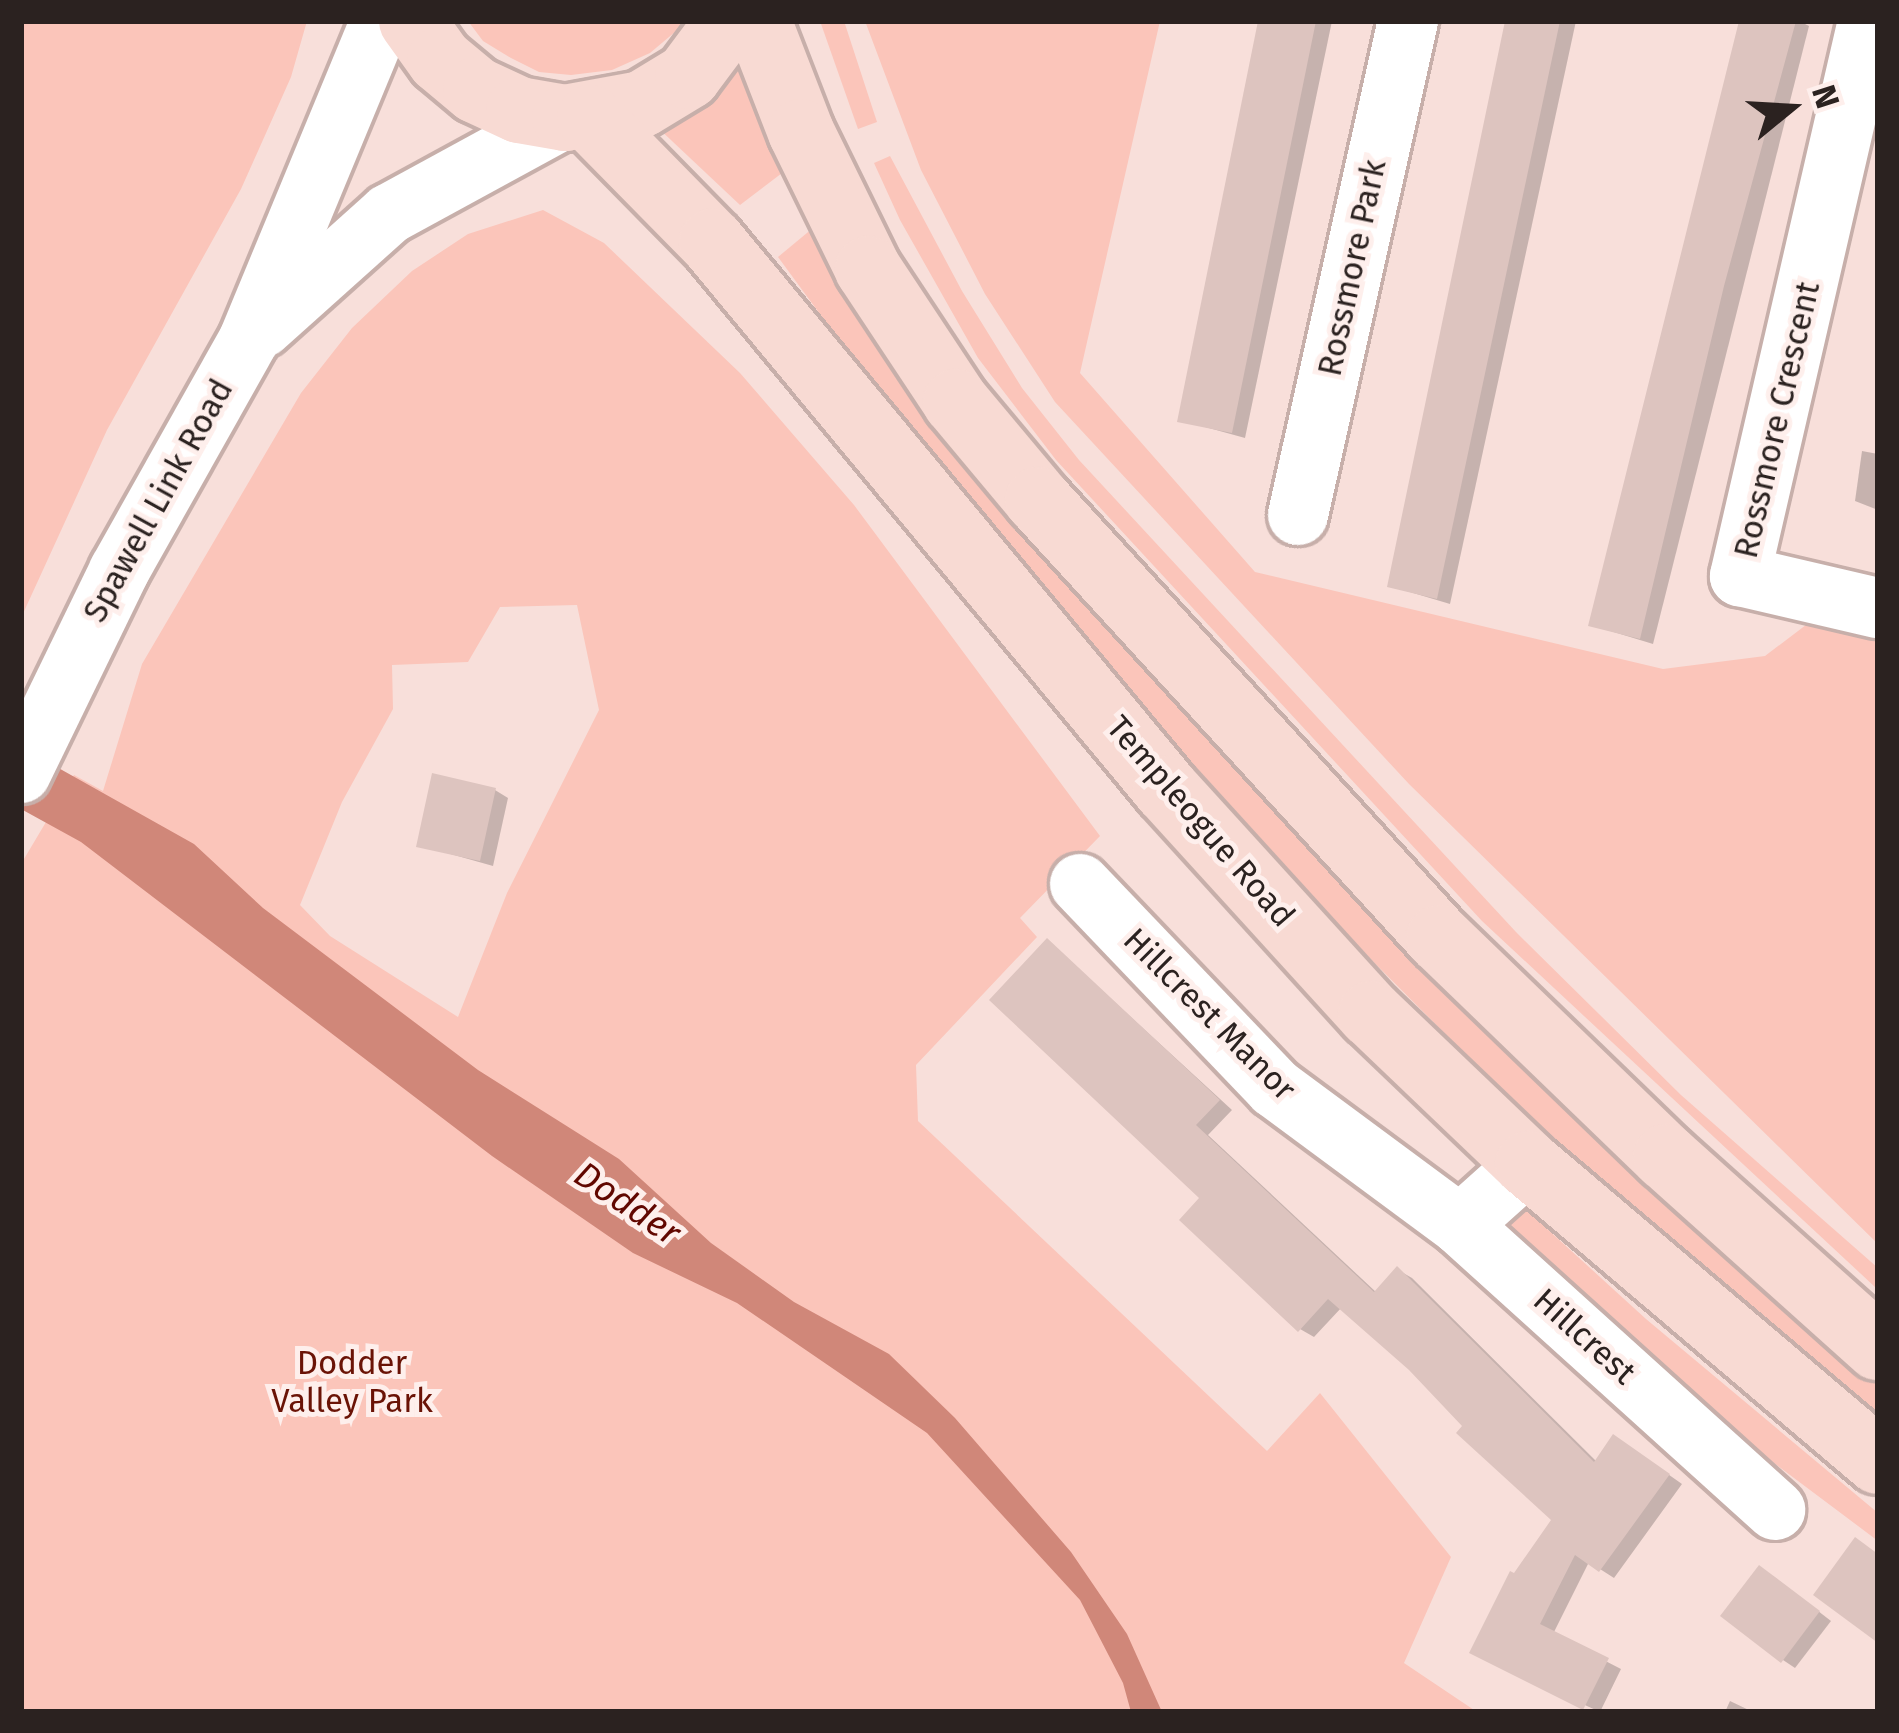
<!DOCTYPE html>
<style>
body{margin:0}
#map{position:relative;width:1899px;height:1733px;overflow:hidden;background:#f8dfda;font-family:"Fira Sans",sans-serif}
div>[style]{position:absolute}
.green>*{inset:0;background:#fbc5ba}
.water>*{inset:0;background:#d08779}
.shadow>*{inset:0;background:#0003}
.building>*{inset:0;background:#ddc4bf}
.roads{filter:drop-shadow(3px 0 #c7afaa) drop-shadow(-3px 0 #c7afaa) drop-shadow(0 3px #c7afaa) drop-shadow(0 -3px #c7afaa)}
.minor>*{height:60px;margin:-30px;padding:0 30px;transform-origin:30px;border-radius:30px;background:#fff}
.major>*{height:66px;margin:-33px;padding:0 33px;transform-origin:33px;border-radius:33px;background:#f8dad3}
span{translate:-50% -50%;white-space:nowrap;text-align:center;line-height:1.15;-webkit-text-stroke:10px #feefec;paint-order:stroke}
.street-label{font-size:33px;color:#2b2220}
.park-label{font-size:33px;color:#6a1306}
.water-label{font-size:36px;color:#610700;font-style:italic}
.frame{position:absolute;inset:0;border:24px solid #2b2220;pointer-events:none}
.north{position:absolute;left:1731px;top:48px;width:120px;height:120px;-webkit-text-stroke:9px #feefec;paint-order:stroke;rotate:72deg;font-size:33px;font-weight:700;line-height:48px;text-align:center;color:#2b2220}
.north::after{content:'';display:block;margin:auto;width:42px;height:54px;background:#2b2220;clip-path:polygon(50% 0,100% 100%,50% 72%,0 100%)}
</style>
<div id="map">
<div class="green">
<i style="clip-path:polygon(21px 21px,307px 21px,291px 77px,241px 189px,107px 430px,21px 618px)"></i>
<i style="clip-path:polygon(468px 21px,688px 21px,650px 53px,612px 70px,571px 75px,539px 72px,511px 58px,483px 41px)"></i>
<i style="clip-path:polygon(820px 21px,844px 21px,877px 122px,858px 129px)"></i>
<i style="clip-path:polygon(865px 21px,1160px 21px,1080px 373px,1255px 572px,1663px 669px,1765px 656px,1819px 615px,1878px 630px,1878px 1244px,1409px 784px,1055px 402px,985px 294px,921px 170px)"></i>
<i style="clip-path:polygon(739px 57px,786px 170px,740px 205px,655px 125px,715px 91px,733px 73px)"></i>
<i style="clip-path:polygon(890px 156px,962px 291px,1022px 388px,1079px 460px,1516px 932px,1681px 1095px,1878px 1268px,1875px 1287px,1482px 921px,1056px 460px,978px 358px,900px 220px,874px 163px)"></i>
<i style="clip-path:polygon(evenodd,543px 210px,604px 243px,740px 373px,854px 505px,1100px 836px,1020px 918px,1037px 937px,916px 1065px,918px 1121px,1267px 1451px,1320px 1393px,1451px 1557px,1404px 1663px,1477px 1712px,21px 1712px,21px 864px,74px 775px,103px 791px,142px 664px,301px 393px,352px 328px,412px 271px,468px 234px,543px 210px,577px 605px,599px 710px,507px 893px,458px 1017px,330px 936px,300px 905px,342px 802px,393px 709px,392px 665px,468px 662px,500px 607px,577px 605px)"></i>
<i style="clip-path:polygon(819px 223px,1878px 1377px,1878px 1427px,1773px 1341px,1535px 1124px,1254px 842px,1183px 761px,878px 393px,778px 257px)"></i>
<i style="clip-path:polygon(1522px 1206px,1646px 1319px,1878px 1513px,1878px 1541px,1673px 1387px,1500px 1228px)"></i>
</div>
<div class="water">
<i style="clip-path:polygon(21px 747px,194px 844px,263px 908px,478px 1070px,619px 1159px,711px 1243px,794px 1302px,889px 1354px,955px 1418px,1071px 1552px,1127px 1634px,1162px 1712px,1131px 1712px,1123px 1683px,1080px 1600px,927px 1433px,737px 1303px,633px 1253px,492px 1156px,81px 842px,21px 809px)"></i>
</div>
<div class="shadow">
<i style="clip-path:polygon(1262px 21px,1332px 21px,1245px 438px,1180px 420px)"></i>
<i style="clip-path:polygon(1508px 21px,1576px 21px,1450px 604px,1390px 586px)"></i>
<i style="clip-path:polygon(1743px 21px,1799px 21px,1809px 26px,1653px 644px,1591px 625px)"></i>
<i style="clip-path:polygon(1862px 451px,1878px 454px,1878px 510px,1855px 501px)"></i>
<i style="clip-path:polygon(495px 790px,508px 798px,493px 866px,419px 845px)"></i>
<i style="clip-path:polygon(1048px 941px,1232px 1110px,1208px 1135px,1377px 1293px,1398px 1270px,1412px 1278px,1597px 1462px,1628px 1446px,1682px 1484px,1614px 1578px,1589px 1562px,1553px 1634px,1621px 1669px,1600px 1712px,1487px 1660px,1515px 1577px,1555px 1520px,1411px 1368px,1342px 1307px,1314px 1337px,1300px 1329px,1203px 1198px)"></i>
<i style="clip-path:polygon(1773px 1576px,1831px 1621px,1795px 1668px,1783px 1660px)"></i>
<i style="clip-path:polygon(1730px 1701px,1753px 1712px,1725px 1712px)"></i>
</div>
<div class="building">
<i style="clip-path:polygon(1258px 21px,1316px 21px,1232px 433px,1177px 422px)"></i>
<i style="clip-path:polygon(1505px 21px,1560px 21px,1437px 599px,1387px 587px)"></i>
<i style="clip-path:polygon(1739px 21px,1796px 21px,1724px 286px,1640px 639px,1588px 626px)"></i>
<i style="clip-path:polygon(432px 773px,496px 788px,480px 861px,416px 847px)"></i>
<i style="clip-path:polygon(1047px 938px,1220px 1100px,1196px 1125px,1374px 1292px,1397px 1266px,1594px 1462px,1613px 1434px,1670px 1474px,1599px 1572px,1575px 1555px,1540px 1624px,1609px 1658px,1583px 1710px,1469px 1653px,1510px 1571px,1514px 1573px,1551px 1520px,1456px 1433px,1462px 1426px,1409px 1370px,1328px 1299px,1298px 1332px,1179px 1220px,1199px 1198px,989px 1000px)"></i>
<i style="clip-path:polygon(1855px 1537px,1878px 1554px,1878px 1643px,1813px 1595px)"></i>
<i style="clip-path:polygon(1759px 1565px,1820px 1611px,1781px 1663px,1720px 1616px)"></i>
</div>
<div class="roads">
<div class="minor">
<i style="left:1868px;top:21px;width:570px;rotate:102.99deg"></i>
<i style="left:1740px;top:576px;width:142px;rotate:13.1deg"></i>
<i style="left:263px;top:327px;width:169px;rotate:-41.9deg"></i>
<i style="left:389px;top:214px;width:200px;rotate:-28.6deg"></i>
<i style="left:1298px;top:515px;width:506px;rotate:-77.45deg"></i>
<i style="left:21px;top:773px;width:225px;rotate:-64.1deg"></i>
<i style="left:119px;top:571px;width:266px;rotate:-60.7deg"></i>
<i style="left:249px;top:339px;width:344px;rotate:-67.5deg"></i>
<i style="left:1080px;top:884px;width:282px;rotate:46.3deg"></i>
<i style="left:1275px;top:1088px;width:230px;rotate:36.5deg"></i>
<i style="left:1460px;top:1225px;width:425px;rotate:42.1deg"></i>
<i style="left:1460px;top:1225px;width:91px;rotate:-41.9deg"></i>
</div>
<div class="major">
<i style="left:412px;top:21px;width:48px;rotate:54.3deg"></i>
<i style="left:440px;top:60px;width:47px;rotate:39.8deg"></i>
<i style="left:476px;top:90px;width:47px;rotate:24.9deg"></i>
<i style="left:519px;top:110px;width:47px;rotate:9.9deg"></i>
<i style="left:565px;top:118px;width:78px;rotate:-10.3deg"></i>
<i style="left:642px;top:104px;width:54px;rotate:-31.3deg"></i>
<i style="left:688px;top:76px;width:69px;rotate:-53.3deg"></i>
<i style="left:758px;top:21px;width:119px;rotate:68.8deg"></i>
<i style="left:801px;top:132px;width:153px;rotate:63.9deg"></i>
<i style="left:868px;top:269px;width:159px;rotate:56.5deg"></i>
<i style="left:956px;top:402px;width:128px;rotate:50.1deg"></i>
<i style="left:1038px;top:500px;width:594px;rotate:47.53deg"></i>
<i style="left:1439px;top:938px;width:315px;rotate:44deg"></i>
<i style="left:1666px;top:1157px;width:285px;rotate:41.9deg"></i>
<i style="left:590px;top:118px;width:174px;rotate:45.5deg"></i>
<i style="left:712px;top:242px;width:711px;rotate:50.31deg"></i>
<i style="left:1166px;top:789px;width:304px;rotate:47.7deg"></i>
<i style="left:1371px;top:1014px;width:217px;rotate:43.7deg"></i>
<i style="left:1528px;top:1164px;width:459px;rotate:40.3deg"></i>
</div>
</div>
<div class="street-label">
<span style="left:1353px;top:268px;rotate:-78deg">Rossmore Park</span>
<span style="left:1778px;top:420px;rotate:-77deg">Rossmore Crescent</span>
<span style="left:159px;top:501px;rotate:-61deg">Spawell Link Road</span>
<span style="left:1200px;top:822px;rotate:49deg">Templeogue Road</span>
<span style="left:1209px;top:1015px;rotate:45deg">Hillcrest Manor</span>
<span style="left:1584px;top:1337px;rotate:42deg">Hillcrest</span>
</div>
<div class="park-label">
<span style="left:352px;top:1383px">Dodder<br>Valley Park</span>
</div>
<div class="water-label">
<span style="left:627px;top:1204px;rotate:34deg">Dodder</span>
</div>
<div class="frame"></div>
<div class="north">N</div>
</div>
